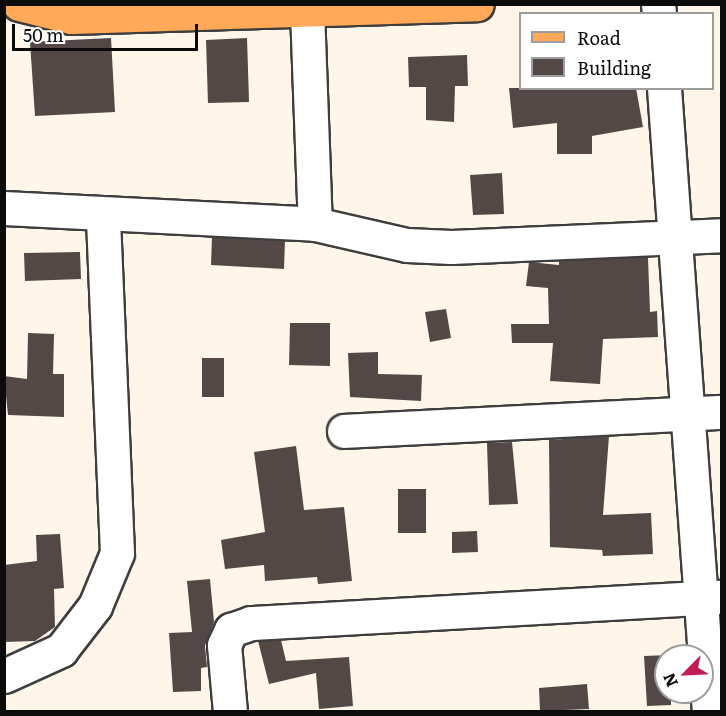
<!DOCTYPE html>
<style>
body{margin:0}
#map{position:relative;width:726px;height:716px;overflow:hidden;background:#fff5e9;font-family:Literata,serif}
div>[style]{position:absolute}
.building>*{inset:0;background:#544847}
.roads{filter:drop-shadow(2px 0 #3e3e3e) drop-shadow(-2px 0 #3e3e3e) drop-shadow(0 2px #3e3e3e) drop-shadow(0 -2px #3e3e3e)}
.minor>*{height:33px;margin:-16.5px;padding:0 16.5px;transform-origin:16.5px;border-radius:16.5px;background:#fff}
.major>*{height:33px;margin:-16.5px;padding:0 16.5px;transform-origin:16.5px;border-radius:16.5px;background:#ffa959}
span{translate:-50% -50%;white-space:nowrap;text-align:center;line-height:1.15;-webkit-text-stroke:6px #fff;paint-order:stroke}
.frame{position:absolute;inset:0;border:6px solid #0b0b0b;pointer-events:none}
.legend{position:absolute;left:519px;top:12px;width:195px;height:78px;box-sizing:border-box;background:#fff;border:2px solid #9d9d9d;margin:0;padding:8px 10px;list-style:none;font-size:18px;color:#0b0b0b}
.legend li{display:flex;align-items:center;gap:12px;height:30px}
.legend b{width:30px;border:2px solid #9d9d9d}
.north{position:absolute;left:654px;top:644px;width:60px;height:60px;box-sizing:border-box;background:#fff;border:2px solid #9d9d9d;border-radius:50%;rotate:246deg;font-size:16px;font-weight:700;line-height:24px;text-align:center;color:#0b0b0b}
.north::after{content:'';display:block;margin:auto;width:21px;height:27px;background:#c11d52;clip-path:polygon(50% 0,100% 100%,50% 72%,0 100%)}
.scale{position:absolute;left:12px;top:24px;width:186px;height:27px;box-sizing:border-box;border:3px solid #0b0b0b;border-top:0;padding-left:8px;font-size:18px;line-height:21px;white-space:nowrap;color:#0b0b0b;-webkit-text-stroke:4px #fff;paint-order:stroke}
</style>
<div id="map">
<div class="building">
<i style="clip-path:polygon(111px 38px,115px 112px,35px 116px,30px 42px)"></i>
<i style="clip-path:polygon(247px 38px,249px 102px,208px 103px,206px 40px)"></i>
<i style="clip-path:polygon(467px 55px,468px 86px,455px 86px,454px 122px,426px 120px,426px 87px,409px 87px,408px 57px)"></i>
<i style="clip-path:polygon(509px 88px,636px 88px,643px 127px,592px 136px,592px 154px,557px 154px,557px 123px,513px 128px)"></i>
<i style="clip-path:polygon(502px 173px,504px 214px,473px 215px,470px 175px)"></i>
<i style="clip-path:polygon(212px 237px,285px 241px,284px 269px,211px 265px)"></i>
<i style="clip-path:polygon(80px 252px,81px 279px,25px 281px,24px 253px)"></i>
<i style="clip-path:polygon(648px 257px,650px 312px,657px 311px,658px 337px,603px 339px,600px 384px,550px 381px,553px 343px,512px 343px,511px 324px,549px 324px,548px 288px,526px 286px,529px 262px,559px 265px,559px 261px)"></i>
<i style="clip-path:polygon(446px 309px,451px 338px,430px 342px,425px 312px)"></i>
<i style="clip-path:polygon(290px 323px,330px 323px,330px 366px,289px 365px)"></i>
<i style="clip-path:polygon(28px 333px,54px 334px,53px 374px,64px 374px,64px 417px,8px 415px,4px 376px,27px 379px)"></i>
<i style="clip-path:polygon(378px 352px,378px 374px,422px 375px,421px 401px,350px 397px,348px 353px)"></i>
<i style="clip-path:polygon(202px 358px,224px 358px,224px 397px,202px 397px)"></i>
<i style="clip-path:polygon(609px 436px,603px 515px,651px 513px,653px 554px,603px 556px,602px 550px,550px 547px,549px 440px)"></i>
<i style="clip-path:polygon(512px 442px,518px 504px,489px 505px,487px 443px)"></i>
<i style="clip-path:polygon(296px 446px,304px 510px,344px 507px,352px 581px,318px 584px,317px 577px,265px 581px,264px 565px,225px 569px,221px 540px,265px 532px,254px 452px)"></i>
<i style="clip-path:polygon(398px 489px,426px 489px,426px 533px,398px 533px)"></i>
<i style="clip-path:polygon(477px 531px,478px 552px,452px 553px,452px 532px)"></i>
<i style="clip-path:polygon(60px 534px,64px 588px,54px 589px,55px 627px,35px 641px,4px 642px,4px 565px,37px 561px,36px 535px)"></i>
<i style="clip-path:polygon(210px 579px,214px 622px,205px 646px,207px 667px,201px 668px,201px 691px,173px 692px,169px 633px,192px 632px,187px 581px)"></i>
<i style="clip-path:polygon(281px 640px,286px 661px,349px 657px,353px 706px,319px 709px,316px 673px,269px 684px,258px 641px)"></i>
<i style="clip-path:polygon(669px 655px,666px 692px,671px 692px,671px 705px,647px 706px,644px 656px)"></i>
<i style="clip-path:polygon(587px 684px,589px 709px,540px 711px,539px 688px)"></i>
</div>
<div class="roads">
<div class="minor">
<i style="left:658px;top:4px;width:10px;rotate:84deg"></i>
<i style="left:307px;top:10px;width:214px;rotate:87.9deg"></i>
<i style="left:664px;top:88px;width:626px;rotate:85.88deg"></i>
<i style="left:4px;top:208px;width:311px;rotate:2.9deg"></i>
<i style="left:315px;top:224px;width:94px;rotate:12.9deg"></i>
<i style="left:407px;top:245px;width:44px;rotate:2.6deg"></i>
<i style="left:451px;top:247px;width:271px;rotate:-2.5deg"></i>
<i style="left:344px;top:431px;width:378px;rotate:-2.9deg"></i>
<i style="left:4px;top:676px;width:63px;rotate:-24.5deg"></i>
<i style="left:61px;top:650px;width:56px;rotate:-52.3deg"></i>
<i style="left:95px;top:606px;width:57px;rotate:-67.5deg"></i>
<i style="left:117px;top:553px;width:339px;rotate:-92.4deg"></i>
<i style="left:230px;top:712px;width:67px;rotate:-95.1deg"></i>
<i style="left:224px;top:645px;width:17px;rotate:-65deg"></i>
<i style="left:231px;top:630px;width:21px;rotate:-19deg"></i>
<i style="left:251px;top:623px;width:472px;rotate:-3.2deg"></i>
</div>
<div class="major">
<i style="left:19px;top:4px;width:54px;rotate:14deg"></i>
<i style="left:71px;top:17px;width:406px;rotate:-1.8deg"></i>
</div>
</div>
<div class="frame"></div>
<ul class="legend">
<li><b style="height:8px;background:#ffa959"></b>Road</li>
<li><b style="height:16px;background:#544847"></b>Building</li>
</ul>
<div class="north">N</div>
<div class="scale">50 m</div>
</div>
